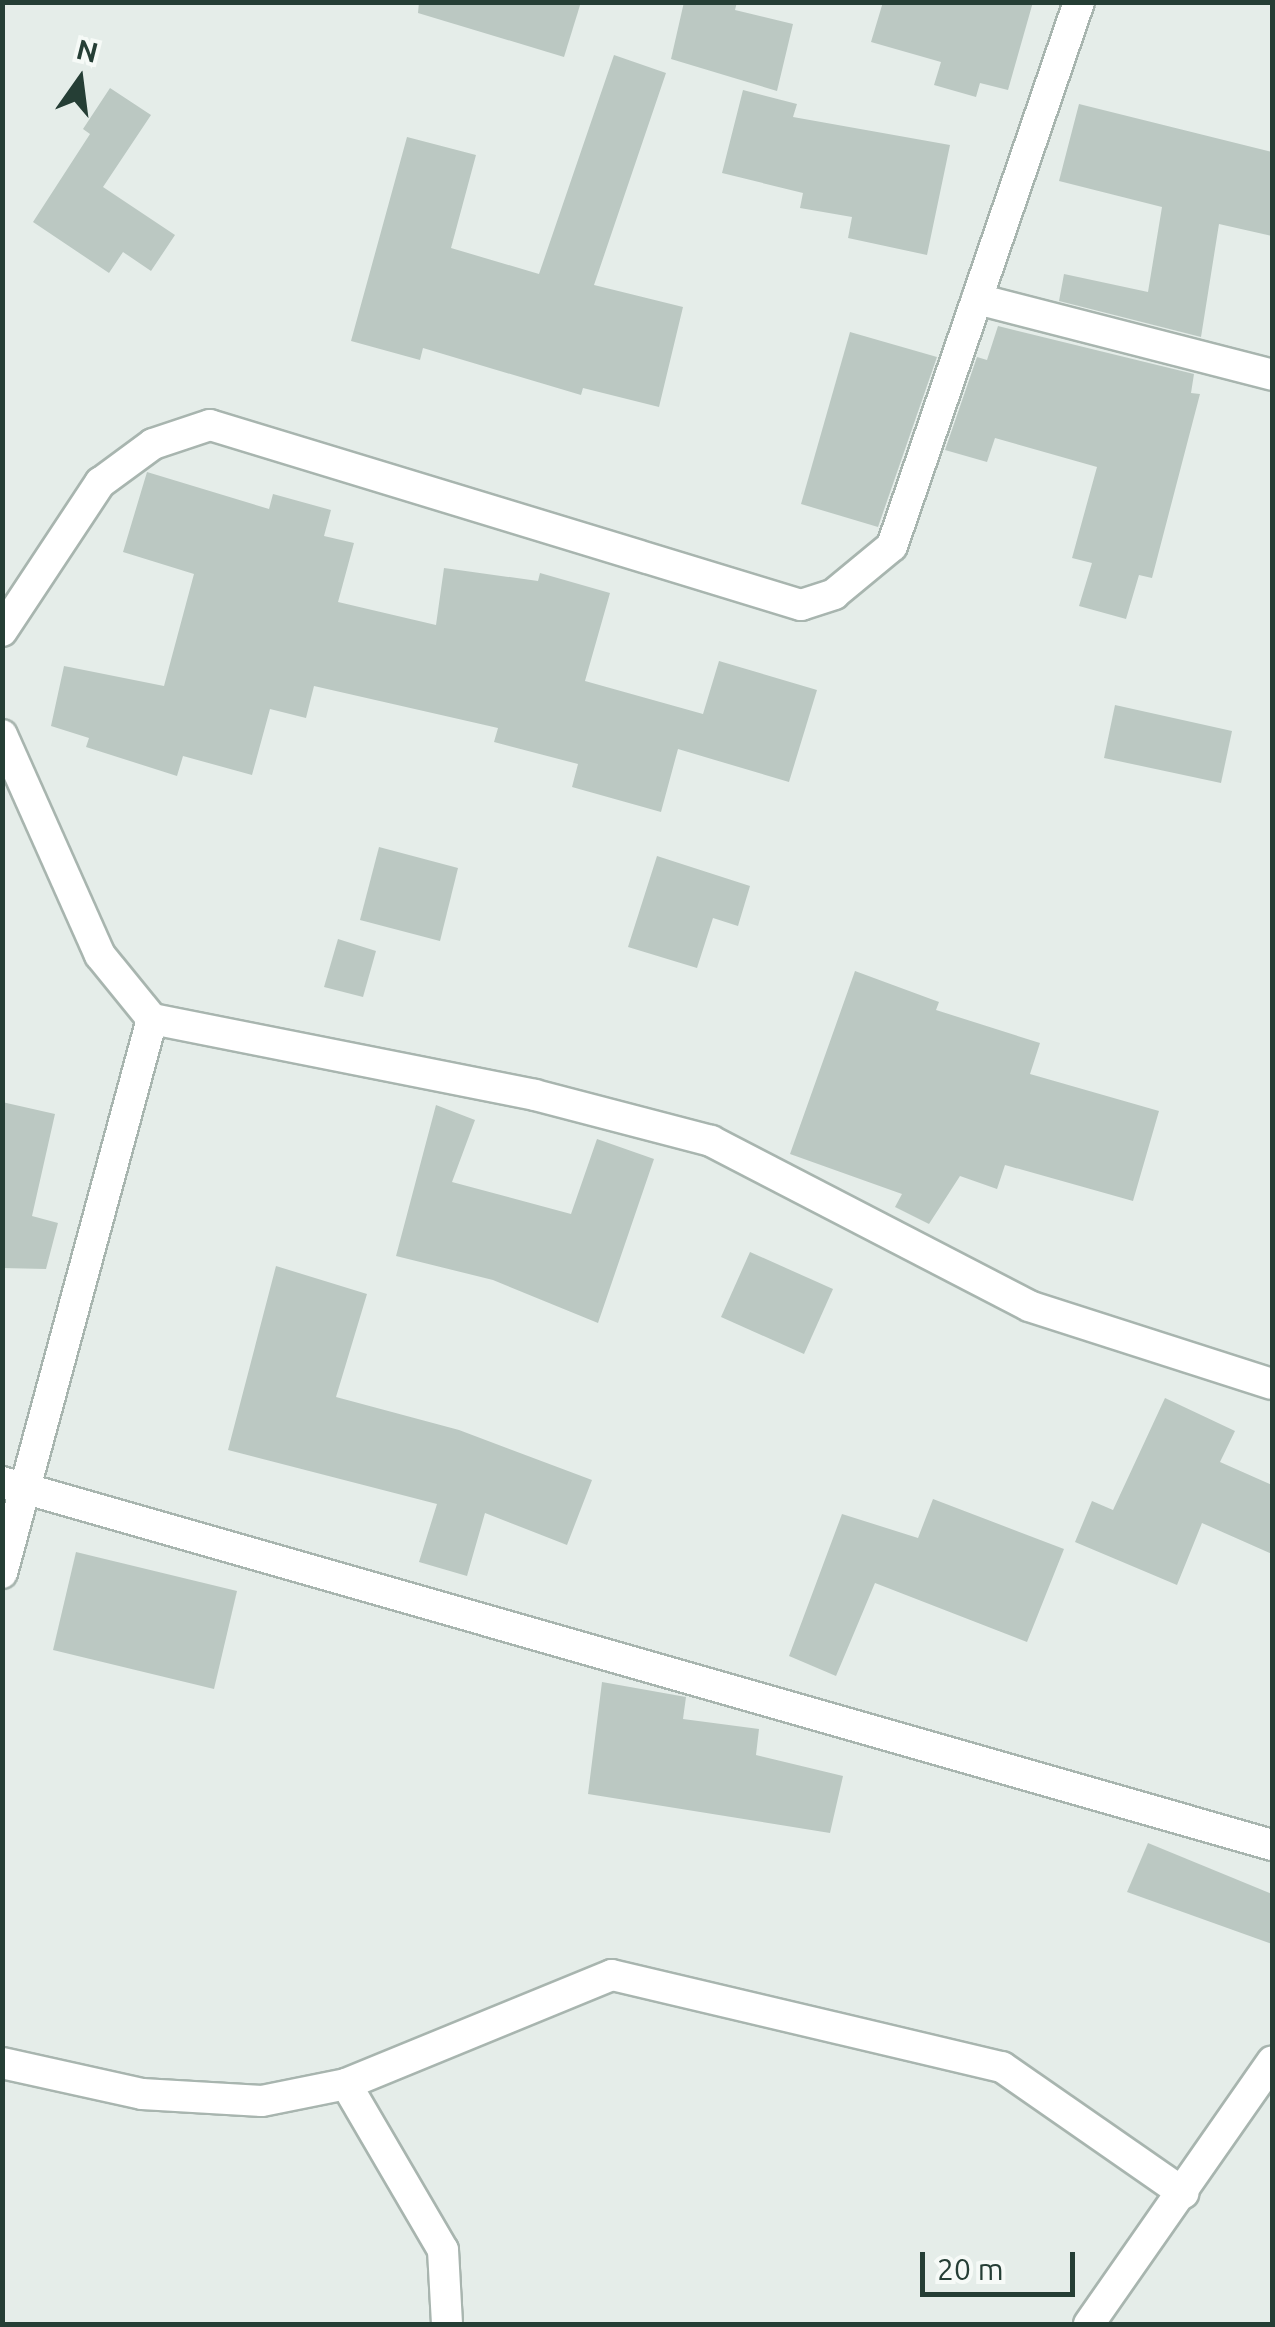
<!DOCTYPE html>
<style>
body{margin:0}
#map{position:relative;width:1275px;height:2327px;overflow:hidden;background:#e5ede9;font-family:Ubuntu,sans-serif}
div>[style]{position:absolute}
.building>*{inset:0;background:#bbc8c2}
.roads{filter:drop-shadow(2px 0 #a8b5af) drop-shadow(-2px 0 #a8b5af) drop-shadow(0 2px #a8b5af) drop-shadow(0 -2px #a8b5af)}
.minor>*{height:30px;margin:-15px;padding:0 15px;transform-origin:15px;border-radius:15px;background:#fff}
span{translate:-50% -50%;white-space:nowrap;text-align:center;line-height:1.15;-webkit-text-stroke:10px #f6faf7;paint-order:stroke}
.frame{position:absolute;inset:0;border:5px solid #253e35;pointer-events:none}
.north{position:absolute;left:30px;top:30px;width:100px;height:100px;-webkit-text-stroke:8px #f6faf7;paint-order:stroke;rotate:14deg;font-size:28px;font-weight:700;line-height:40px;text-align:center;color:#253e35}
.north::after{content:'';display:block;margin:auto;width:35px;height:45px;background:#253e35;clip-path:polygon(50% 0,100% 100%,50% 72%,0 100%)}
.scale{position:absolute;left:920px;top:2252px;width:155px;height:45px;box-sizing:border-box;border:5px solid #253e35;border-top:0;padding-left:12px;font-size:30px;line-height:35px;white-space:nowrap;color:#253e35;-webkit-text-stroke:8px #f6faf7;paint-order:stroke}
</style>
<div id="map">
<div class="building">
<i style="clip-path:polygon(419px 2px,581px 2px,564px 57px,418px 13px)"></i>
<i style="clip-path:polygon(684px 2px,737px 2px,735px 10px,793px 24px,777px 91px,671px 59px)"></i>
<i style="clip-path:polygon(883px 2px,1033px 2px,1008px 90px,980px 83px,976px 97px,934px 85px,941px 62px,871px 42px)"></i>
<i style="clip-path:polygon(614px 55px,666px 73px,594px 285px,683px 307px,659px 407px,583px 388px,581px 395px,423px 348px,420px 360px,351px 341px,407px 137px,476px 155px,451px 248px,539px 274px)"></i>
<i style="clip-path:polygon(110px 88px,151px 115px,103px 187px,175px 235px,151px 271px,123px 252px,109px 273px,33px 222px,90px 134px,83px 129px)"></i>
<i style="clip-path:polygon(743px 90px,797px 104px,793px 117px,950px 145px,927px 255px,848px 238px,852px 217px,800px 208px,803px 193px,722px 173px)"></i>
<i style="clip-path:polygon(1079px 104px,1272px 152px,1272px 236px,1219px 224px,1201px 337px,1059px 301px,1064px 274px,1148px 292px,1162px 207px,1059px 181px)"></i>
<i style="clip-path:polygon(998px 326px,1194px 374px,1191px 393px,1200px 394px,1152px 578px,1139px 575px,1126px 619px,1079px 606px,1092px 563px,1072px 558px,1097px 467px,995px 438px,987px 462px,945px 450px,977px 357px,987px 360px)"></i>
<i style="clip-path:polygon(850px 332px,937px 357px,878px 527px,801px 504px)"></i>
<i style="clip-path:polygon(147px 472px,269px 509px,273px 494px,331px 510px,324px 536px,354px 543px,338px 602px,436px 625px,444px 568px,538px 581px,540px 573px,610px 593px,585px 681px,703px 714px,719px 661px,817px 690px,789px 782px,678px 749px,661px 812px,572px 787px,578px 764px,494px 742px,498px 728px,314px 686px,306px 718px,270px 709px,252px 775px,183px 756px,177px 776px,86px 747px,89px 738px,51px 726px,64px 666px,164px 686px,194px 574px,123px 552px)"></i>
<i style="clip-path:polygon(1115px 705px,1232px 731px,1221px 783px,1104px 758px)"></i>
<i style="clip-path:polygon(379px 847px,458px 868px,440px 941px,360px 920px)"></i>
<i style="clip-path:polygon(657px 856px,750px 886px,738px 926px,713px 918px,697px 968px,628px 947px)"></i>
<i style="clip-path:polygon(338px 939px,376px 951px,363px 997px,324px 987px)"></i>
<i style="clip-path:polygon(855px 971px,939px 1002px,936px 1010px,1040px 1043px,1030px 1074px,1159px 1111px,1133px 1201px,1005px 1165px,997px 1189px,960px 1176px,929px 1224px,895px 1207px,902px 1194px,790px 1154px)"></i>
<i style="clip-path:polygon(2px 1102px,55px 1114px,32px 1216px,58px 1223px,46px 1269px,2px 1268px)"></i>
<i style="clip-path:polygon(436px 1105px,475px 1120px,452px 1182px,571px 1214px,597px 1139px,654px 1159px,598px 1323px,493px 1280px,396px 1256px)"></i>
<i style="clip-path:polygon(750px 1252px,833px 1289px,804px 1354px,721px 1317px)"></i>
<i style="clip-path:polygon(276px 1266px,367px 1294px,336px 1397px,459px 1430px,592px 1480px,567px 1545px,485px 1513px,467px 1576px,419px 1562px,437px 1504px,228px 1450px)"></i>
<i style="clip-path:polygon(1165px 1398px,1235px 1431px,1220px 1462px,1272px 1485px,1272px 1554px,1202px 1523px,1177px 1585px,1075px 1542px,1092px 1501px,1113px 1510px)"></i>
<i style="clip-path:polygon(933px 1499px,1064px 1549px,1027px 1642px,875px 1583px,836px 1676px,789px 1656px,842px 1514px,918px 1538px)"></i>
<i style="clip-path:polygon(76px 1552px,237px 1591px,214px 1689px,53px 1650px)"></i>
<i style="clip-path:polygon(602px 1682px,686px 1697px,683px 1719px,759px 1729px,756px 1755px,843px 1776px,830px 1833px,588px 1794px)"></i>
<i style="clip-path:polygon(1148px 1843px,1272px 1894px,1272px 1944px,1127px 1892px)"></i>
</div>
<div class="roads">
<div class="minor">
<i style="left:977px;top:299px;width:305px;rotate:14.4deg"></i>
<i style="left:2px;top:631px;width:178px;rotate:-56.5deg"></i>
<i style="left:100px;top:483px;width:66px;rotate:-36.3deg"></i>
<i style="left:153px;top:444px;width:60px;rotate:-18.4deg"></i>
<i style="left:210px;top:425px;width:618px;rotate:16.94deg"></i>
<i style="left:801px;top:605px;width:35px;rotate:-18deg"></i>
<i style="left:834px;top:594px;width:75px;rotate:-39.6deg"></i>
<i style="left:892px;top:546px;width:575px;rotate:-71.03deg"></i>
<i style="left:2px;top:735px;width:241px;rotate:66deg"></i>
<i style="left:100px;top:955px;width:82px;rotate:50.9deg"></i>
<i style="left:152px;top:1019px;width:390px;rotate:11.2deg"></i>
<i style="left:535px;top:1095px;width:182px;rotate:14.6deg"></i>
<i style="left:711px;top:1141px;width:358px;rotate:27.4deg"></i>
<i style="left:1029px;top:1306px;width:255px;rotate:17.8deg"></i>
<i style="left:2px;top:1482px;width:1321px;rotate:15.95deg"></i>
<i style="left:2px;top:1573px;width:574px;rotate:-74.85deg"></i>
<i style="left:2px;top:2063px;width:143px;rotate:12.5deg"></i>
<i style="left:142px;top:2094px;width:120px;rotate:3.3deg"></i>
<i style="left:262px;top:2101px;width:86px;rotate:-11.4deg"></i>
<i style="left:346px;top:2084px;width:287px;rotate:-22.3deg"></i>
<i style="left:612px;top:1975px;width:401px;rotate:13.3deg"></i>
<i style="left:1002px;top:2067px;width:221px;rotate:34.8deg"></i>
<i style="left:346px;top:2084px;width:192px;rotate:59.7deg"></i>
<i style="left:443px;top:2250px;width:74px;rotate:86.9deg"></i>
<i style="left:1089px;top:2324px;width:320px;rotate:-55.1deg"></i>
</div>
</div>
<div class="frame"></div>
<div class="north">N</div>
<div class="scale">20 m</div>
</div>
